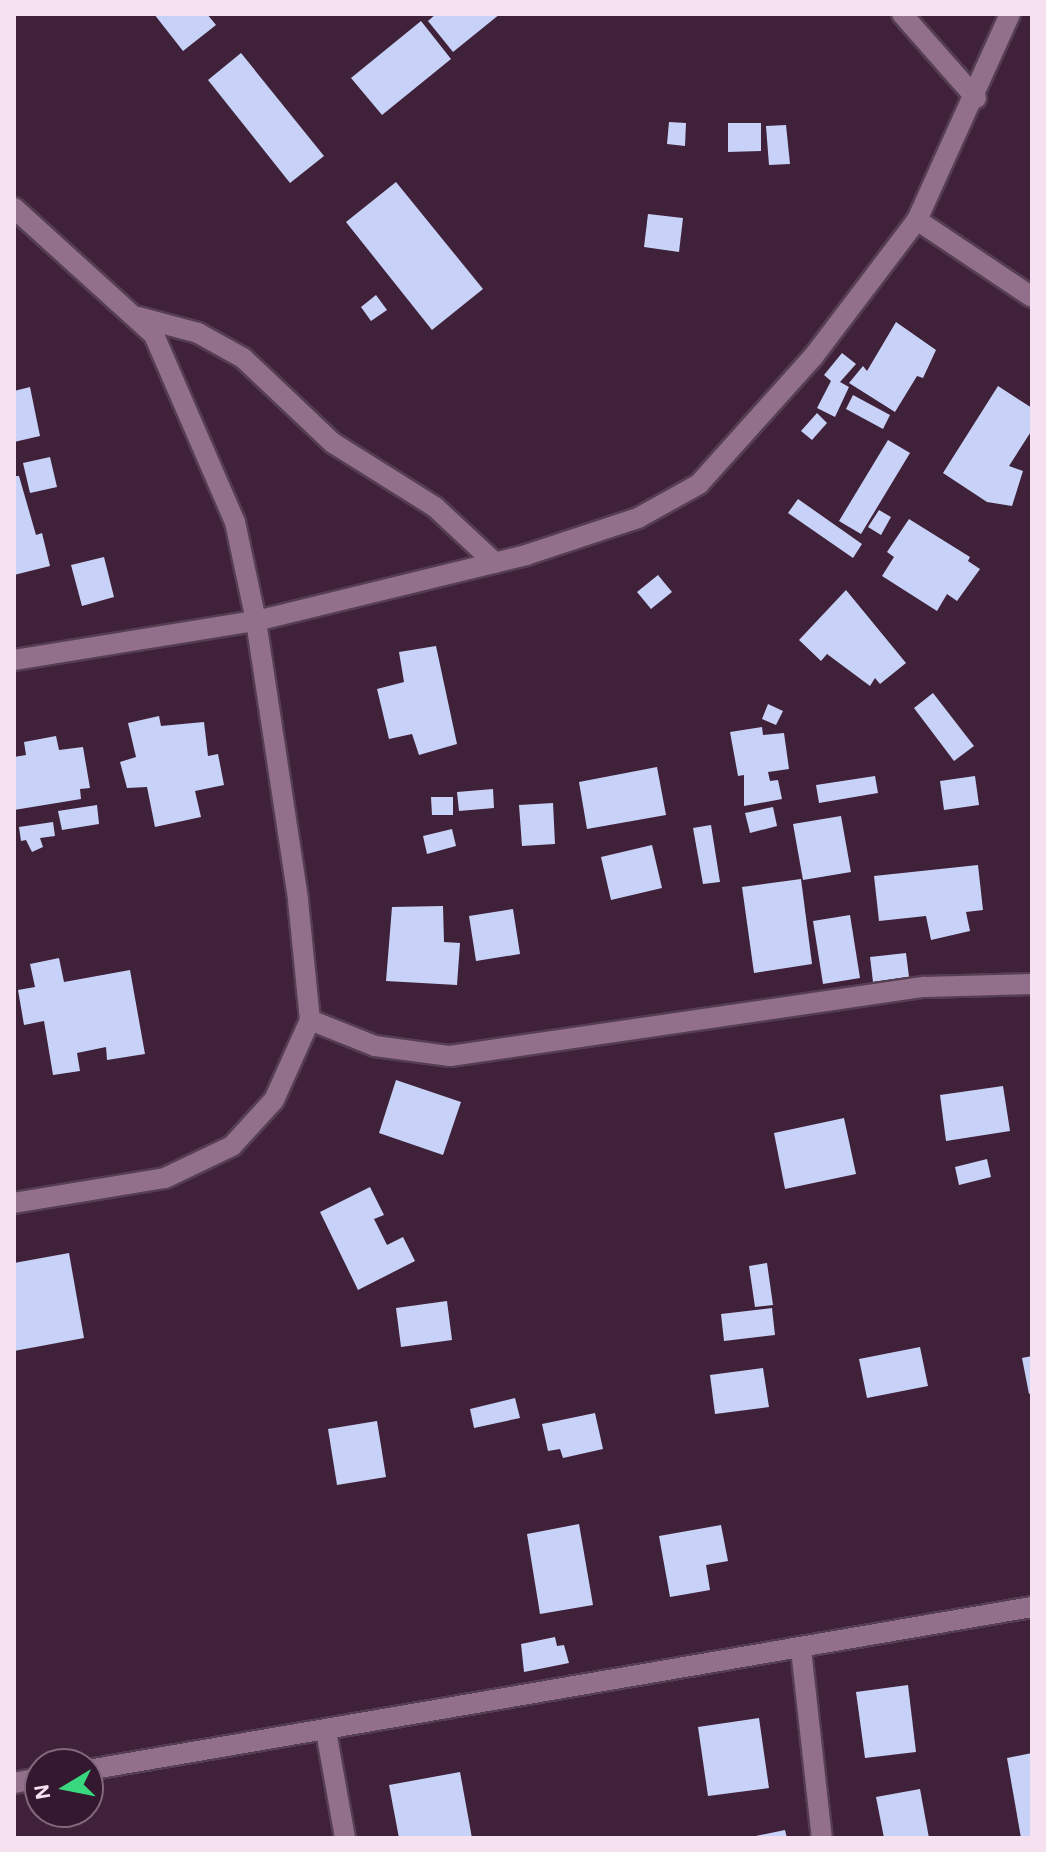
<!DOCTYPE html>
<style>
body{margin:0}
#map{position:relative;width:1046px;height:1852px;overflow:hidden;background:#3f2239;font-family:"Alegreya Sans",sans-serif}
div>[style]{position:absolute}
.building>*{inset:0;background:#c8d2f8}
.roads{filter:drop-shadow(2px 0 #563e52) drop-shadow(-2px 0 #563e52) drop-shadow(0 2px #563e52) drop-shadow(0 -2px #563e52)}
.minor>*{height:20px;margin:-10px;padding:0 10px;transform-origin:10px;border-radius:10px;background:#92708b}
span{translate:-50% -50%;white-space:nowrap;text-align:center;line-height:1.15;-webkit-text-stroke:8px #34182f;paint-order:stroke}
.frame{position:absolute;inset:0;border:16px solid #f5e1f0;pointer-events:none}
.north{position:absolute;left:24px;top:1748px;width:80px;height:80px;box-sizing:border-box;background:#34182f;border:2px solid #81687c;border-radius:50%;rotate:260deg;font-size:22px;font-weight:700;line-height:32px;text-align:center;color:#f5e1f0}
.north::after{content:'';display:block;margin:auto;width:28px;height:36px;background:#39d87f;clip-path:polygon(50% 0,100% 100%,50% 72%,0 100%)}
</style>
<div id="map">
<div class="building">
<i style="clip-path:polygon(154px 14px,207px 14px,216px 25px,183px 51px)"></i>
<i style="clip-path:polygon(436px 14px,500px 14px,453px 52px,428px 21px)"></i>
<i style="clip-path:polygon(421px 21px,451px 59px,382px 115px,351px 78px)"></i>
<i style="clip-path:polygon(241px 53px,324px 156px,290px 183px,208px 80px)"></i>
<i style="clip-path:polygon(669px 122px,686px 123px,685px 146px,667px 144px)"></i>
<i style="clip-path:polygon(728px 123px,761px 123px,761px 151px,728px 152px)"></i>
<i style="clip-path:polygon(786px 125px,790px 164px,769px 165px,766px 126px)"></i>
<i style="clip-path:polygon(396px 182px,483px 289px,432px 330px,346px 222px)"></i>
<i style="clip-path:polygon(648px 214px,683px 218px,679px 252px,644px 247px)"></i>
<i style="clip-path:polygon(376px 295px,387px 310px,371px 321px,361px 307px)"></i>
<i style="clip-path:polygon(896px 322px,936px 350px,923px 378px,917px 376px,895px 412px,849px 383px,863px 366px,867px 371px)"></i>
<i style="clip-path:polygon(842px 353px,856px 364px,840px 382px,849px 387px,835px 417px,817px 408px,831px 381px,824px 375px)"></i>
<i style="clip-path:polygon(998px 386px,1032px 408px,1032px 430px,1009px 466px,1023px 471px,1012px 506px,987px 502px,943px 473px)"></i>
<i style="clip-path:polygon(30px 387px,40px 436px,14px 442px,14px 391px)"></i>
<i style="clip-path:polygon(853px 395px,890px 415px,883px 429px,846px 409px)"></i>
<i style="clip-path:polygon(817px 413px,827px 423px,812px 440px,801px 431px)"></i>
<i style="clip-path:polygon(888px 440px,910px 453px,861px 534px,839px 521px)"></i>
<i style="clip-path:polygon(50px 457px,57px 487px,30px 493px,23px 463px)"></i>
<i style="clip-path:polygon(14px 476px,19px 476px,36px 535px,42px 533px,50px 566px,14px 575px)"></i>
<i style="clip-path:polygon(798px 499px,862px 544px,853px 558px,788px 513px)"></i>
<i style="clip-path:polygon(879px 510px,891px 517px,881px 535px,868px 527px)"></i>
<i style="clip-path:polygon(909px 519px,970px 557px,968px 561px,980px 569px,957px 601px,947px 594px,937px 611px,882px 576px,894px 557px,887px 552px)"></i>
<i style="clip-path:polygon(104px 557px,114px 597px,82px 606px,71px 565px)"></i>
<i style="clip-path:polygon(658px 575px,672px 592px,651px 609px,637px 592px)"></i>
<i style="clip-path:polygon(846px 590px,906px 663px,880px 684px,875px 678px,870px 686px,827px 654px,821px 661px,799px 640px)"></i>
<i style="clip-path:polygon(436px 646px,457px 744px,419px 755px,412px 734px,389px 739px,377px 689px,404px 682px,399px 652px)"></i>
<i style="clip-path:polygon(933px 693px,974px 746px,954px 761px,914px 708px)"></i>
<i style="clip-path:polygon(768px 704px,783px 711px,776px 725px,762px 719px)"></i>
<i style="clip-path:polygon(159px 716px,161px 726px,204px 722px,208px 756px,218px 754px,224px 785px,195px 791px,201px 817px,155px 827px,147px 787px,127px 788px,120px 762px,136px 757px,128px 723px)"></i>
<i style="clip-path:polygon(762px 727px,763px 735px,784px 733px,789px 769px,768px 772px,770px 781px,778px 780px,782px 799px,744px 806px,744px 775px,738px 776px,730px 732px)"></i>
<i style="clip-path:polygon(56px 736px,59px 750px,83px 747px,90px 788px,80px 789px,81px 799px,14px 810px,14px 757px,26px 755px,24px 742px)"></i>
<i style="clip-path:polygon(657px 767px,666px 815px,587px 829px,579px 782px)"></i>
<i style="clip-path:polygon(875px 776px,878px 793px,819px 803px,816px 785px)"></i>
<i style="clip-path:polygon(975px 776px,979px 805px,944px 810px,940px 781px)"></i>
<i style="clip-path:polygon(493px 789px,494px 808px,459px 811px,457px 792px)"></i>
<i style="clip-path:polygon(431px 797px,453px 797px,453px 815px,432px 815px)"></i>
<i style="clip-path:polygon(553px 803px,555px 844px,522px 846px,519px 805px)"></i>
<i style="clip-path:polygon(97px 805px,99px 824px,62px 830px,58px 811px)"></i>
<i style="clip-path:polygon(773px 807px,777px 826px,750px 833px,745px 813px)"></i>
<i style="clip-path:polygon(841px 816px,851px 872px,803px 880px,793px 824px)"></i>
<i style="clip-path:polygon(53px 822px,55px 836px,40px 838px,43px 847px,32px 852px,26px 840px,21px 841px,19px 827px)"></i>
<i style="clip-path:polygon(711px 825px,720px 882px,703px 884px,693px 828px)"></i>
<i style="clip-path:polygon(452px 829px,456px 846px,427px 854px,423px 836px)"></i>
<i style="clip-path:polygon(652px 845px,662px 888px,611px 900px,601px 857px)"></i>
<i style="clip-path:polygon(978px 865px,983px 910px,966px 912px,970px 931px,931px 940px,926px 916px,879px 921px,874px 876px)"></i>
<i style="clip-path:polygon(801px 879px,812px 964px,754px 973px,742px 887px)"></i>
<i style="clip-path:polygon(443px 906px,444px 942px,460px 943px,457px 985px,386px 981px,392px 907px)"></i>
<i style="clip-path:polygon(513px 909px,520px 954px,476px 961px,469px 916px)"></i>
<i style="clip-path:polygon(850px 915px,860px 978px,823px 984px,813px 921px)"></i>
<i style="clip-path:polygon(906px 953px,909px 977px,873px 982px,870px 957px)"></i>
<i style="clip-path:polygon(59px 958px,64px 982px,130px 970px,145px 1054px,107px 1060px,106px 1047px,77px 1053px,80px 1071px,53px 1075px,44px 1021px,24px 1025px,18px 990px,35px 987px,30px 964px)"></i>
<i style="clip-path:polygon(396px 1080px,461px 1102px,443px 1155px,379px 1133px)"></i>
<i style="clip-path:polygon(1003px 1086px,1010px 1131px,946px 1141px,940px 1095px)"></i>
<i style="clip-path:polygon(844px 1118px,856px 1174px,785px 1189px,774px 1133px)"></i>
<i style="clip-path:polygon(987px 1159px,991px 1177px,959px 1185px,955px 1167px)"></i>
<i style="clip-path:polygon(370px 1187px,384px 1215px,374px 1219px,387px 1245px,403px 1237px,415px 1261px,358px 1290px,320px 1212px)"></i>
<i style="clip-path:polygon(69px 1253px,84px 1338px,14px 1351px,14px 1263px)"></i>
<i style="clip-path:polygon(767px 1263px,773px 1305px,755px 1307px,749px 1266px)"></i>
<i style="clip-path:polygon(447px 1301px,452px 1340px,401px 1347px,396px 1308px)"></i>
<i style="clip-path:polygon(772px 1308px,775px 1335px,724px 1341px,721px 1314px)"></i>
<i style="clip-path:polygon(920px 1347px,928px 1386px,867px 1398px,859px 1359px)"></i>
<i style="clip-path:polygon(1032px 1356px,1032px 1393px,1029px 1394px,1022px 1358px)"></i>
<i style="clip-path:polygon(763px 1368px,769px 1407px,715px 1414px,710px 1375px)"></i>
<i style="clip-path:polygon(515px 1398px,520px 1418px,474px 1428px,470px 1409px)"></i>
<i style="clip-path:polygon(595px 1413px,603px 1449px,563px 1458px,560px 1449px,548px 1451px,542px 1424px)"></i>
<i style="clip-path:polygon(377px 1421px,386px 1477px,337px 1485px,328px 1429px)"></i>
<i style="clip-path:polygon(579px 1524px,593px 1605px,540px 1614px,527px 1534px)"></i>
<i style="clip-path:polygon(721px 1525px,728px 1561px,706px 1565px,710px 1590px,670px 1597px,659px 1536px)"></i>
<i style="clip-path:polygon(555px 1637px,557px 1646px,564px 1645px,569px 1663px,524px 1672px,521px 1644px)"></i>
<i style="clip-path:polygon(908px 1685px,916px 1752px,865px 1758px,856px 1692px)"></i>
<i style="clip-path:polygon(759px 1718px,769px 1788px,708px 1796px,698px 1727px)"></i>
<i style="clip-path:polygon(1032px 1753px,1032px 1837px,1021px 1838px,1007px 1758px)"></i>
<i style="clip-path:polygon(460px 1772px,472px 1838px,399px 1838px,389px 1785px)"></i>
<i style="clip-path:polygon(920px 1789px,929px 1838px,884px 1838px,876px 1797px)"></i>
<i style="clip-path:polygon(785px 1830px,787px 1838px,751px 1838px,751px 1837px)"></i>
</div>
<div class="roads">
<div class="minor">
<i style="left:902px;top:14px;width:112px;rotate:48.6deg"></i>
<i style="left:14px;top:208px;width:189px;rotate:42.2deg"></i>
<i style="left:154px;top:335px;width:204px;rotate:66.6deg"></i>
<i style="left:235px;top:522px;width:101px;rotate:78deg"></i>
<i style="left:256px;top:621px;width:282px;rotate:81.4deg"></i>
<i style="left:298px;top:900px;width:121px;rotate:84.3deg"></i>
<i style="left:310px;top:1020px;width:88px;rotate:114.2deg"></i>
<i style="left:274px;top:1100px;width:62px;rotate:132.4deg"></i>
<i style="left:232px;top:1146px;width:74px;rotate:154.5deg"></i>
<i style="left:165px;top:1178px;width:153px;rotate:170.6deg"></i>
<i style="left:917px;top:220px;width:138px;rotate:33.8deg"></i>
<i style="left:138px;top:317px;width:62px;rotate:14.9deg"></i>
<i style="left:198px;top:333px;width:51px;rotate:29.1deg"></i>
<i style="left:243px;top:358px;width:124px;rotate:43.4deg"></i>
<i style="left:333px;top:443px;width:120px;rotate:32.1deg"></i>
<i style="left:435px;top:507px;width:82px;rotate:43deg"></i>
<i style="left:14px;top:660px;width:245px;rotate:-9.2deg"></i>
<i style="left:256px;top:621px;width:278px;rotate:-13.7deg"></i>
<i style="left:526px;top:555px;width:118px;rotate:-18.3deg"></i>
<i style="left:638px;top:518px;width:70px;rotate:-29.1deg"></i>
<i style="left:699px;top:484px;width:171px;rotate:-48.1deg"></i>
<i style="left:813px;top:357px;width:172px;rotate:-52.8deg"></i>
<i style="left:917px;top:220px;width:226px;rotate:-65.7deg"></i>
<i style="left:310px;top:1020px;width:70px;rotate:21.8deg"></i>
<i style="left:375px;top:1046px;width:76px;rotate:7.6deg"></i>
<i style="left:450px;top:1056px;width:480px;rotate:-8.3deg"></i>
<i style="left:925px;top:987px;width:107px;rotate:-1.6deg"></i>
<i style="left:801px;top:1649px;width:190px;rotate:83.7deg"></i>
<i style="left:326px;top:1731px;width:109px;rotate:79.9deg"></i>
<i style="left:88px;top:1770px;width:958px;rotate:-9.8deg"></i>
<i style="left:14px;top:1783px;width:26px;rotate:-11deg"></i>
</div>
</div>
<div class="frame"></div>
<div class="north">N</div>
</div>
